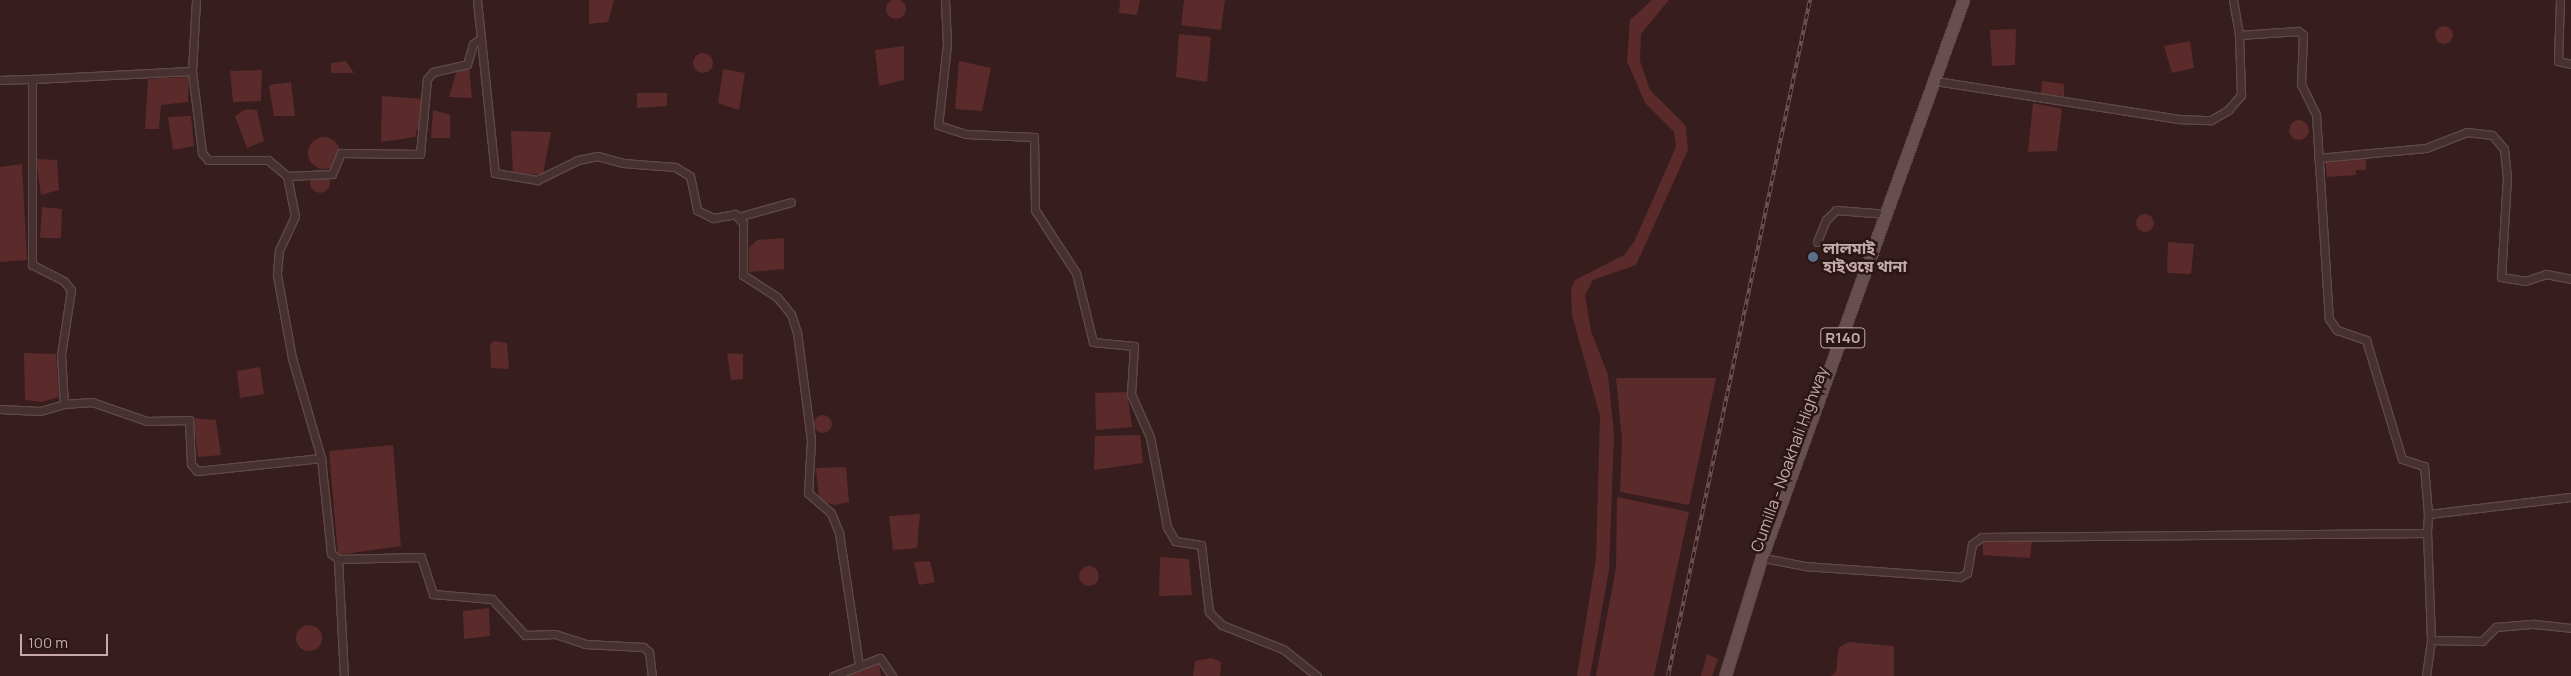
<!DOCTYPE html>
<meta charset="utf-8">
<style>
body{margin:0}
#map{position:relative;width:2571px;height:676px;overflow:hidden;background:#371d1d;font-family:Manrope,"Noto Sans Bengali",sans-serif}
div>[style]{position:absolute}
.water>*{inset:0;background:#5b2b2b}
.round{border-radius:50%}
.roads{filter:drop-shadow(1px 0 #5f4848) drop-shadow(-1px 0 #5f4848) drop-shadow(0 1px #5f4848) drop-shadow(0 -1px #5f4848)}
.minor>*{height:7px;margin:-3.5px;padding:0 3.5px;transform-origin:3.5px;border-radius:3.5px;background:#473030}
.primary>*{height:11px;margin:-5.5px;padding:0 5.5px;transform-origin:5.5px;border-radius:5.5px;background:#684e4e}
.rail>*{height:4px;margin-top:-2px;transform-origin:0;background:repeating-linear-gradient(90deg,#2b1616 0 5.5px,#6f5251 0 11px);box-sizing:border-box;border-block:1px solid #6f5251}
.dots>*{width:14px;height:14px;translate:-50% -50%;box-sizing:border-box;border:2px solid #2b1616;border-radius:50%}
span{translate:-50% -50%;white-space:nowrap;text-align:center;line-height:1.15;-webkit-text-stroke:5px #2b1616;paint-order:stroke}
.shield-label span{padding:1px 4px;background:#2b1616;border:1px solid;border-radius:4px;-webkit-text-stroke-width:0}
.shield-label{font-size:15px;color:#c5aaa9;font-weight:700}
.poi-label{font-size:16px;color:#c5aaa9;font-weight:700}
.left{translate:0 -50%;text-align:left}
.street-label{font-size:16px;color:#c5aaa9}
.scale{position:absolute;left:20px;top:634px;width:88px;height:22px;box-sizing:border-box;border:2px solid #c5aaa9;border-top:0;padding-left:6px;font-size:15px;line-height:18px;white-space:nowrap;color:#c5aaa9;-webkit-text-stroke:4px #2b1616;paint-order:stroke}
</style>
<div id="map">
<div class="water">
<i class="round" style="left:886px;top:-1px;width:20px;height:20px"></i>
<i style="clip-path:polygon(589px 0,614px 0,608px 22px,589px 24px)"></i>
<i style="clip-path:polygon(1120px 0,1140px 0,1137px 15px,1119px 13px)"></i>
<i style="clip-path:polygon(1184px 0,1225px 0,1221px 30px,1181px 25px)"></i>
<i style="clip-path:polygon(1652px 0,1669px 0,1641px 34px,1640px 61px,1650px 90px,1686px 126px,1688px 150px,1636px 265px,1593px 280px,1585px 295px,1591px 331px,1608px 375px,1614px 434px,1609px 570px,1590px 676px,1577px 676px,1596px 558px,1600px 416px,1572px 315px,1571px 289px,1575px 280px,1624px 255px,1634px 242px,1676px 147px,1674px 132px,1645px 103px,1627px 61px,1630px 20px)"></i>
<i class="round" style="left:2435px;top:26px;width:18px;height:18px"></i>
<i style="clip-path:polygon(2016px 29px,2015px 65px,1992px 66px,1990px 30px)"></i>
<i style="clip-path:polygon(1179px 34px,1211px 37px,1207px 82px,1176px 77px)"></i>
<i style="clip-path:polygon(2190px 41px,2194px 68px,2172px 73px,2164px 46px)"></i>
<i style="clip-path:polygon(904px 46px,904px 80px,879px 86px,875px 50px)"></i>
<i class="round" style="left:693px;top:53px;width:20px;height:20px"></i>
<i style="clip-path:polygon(346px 61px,354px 73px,331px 73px,331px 63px)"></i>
<i style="clip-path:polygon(959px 61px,991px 68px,982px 111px,955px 109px)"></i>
<i style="clip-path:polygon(458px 66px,469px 66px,472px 98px,449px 97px)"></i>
<i style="clip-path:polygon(723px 69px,745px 73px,739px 110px,718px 103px)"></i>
<i style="clip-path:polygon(262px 70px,261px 101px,233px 102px,230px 71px)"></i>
<i style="clip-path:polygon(189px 77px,188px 102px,161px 105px,159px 129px,145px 129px,148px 79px)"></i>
<i style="clip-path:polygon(2042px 81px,2064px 84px,2064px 96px,2041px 94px)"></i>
<i style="clip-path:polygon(291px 82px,295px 116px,274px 116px,269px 85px)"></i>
<i style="clip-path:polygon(637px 93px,667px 93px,667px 106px,637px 108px)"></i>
<i style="clip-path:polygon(382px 96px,426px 99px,415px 137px,381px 142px)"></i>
<i style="clip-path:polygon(2033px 103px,2062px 109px,2057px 151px,2028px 152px)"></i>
<i style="clip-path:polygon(246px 109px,257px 110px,264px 141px,247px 148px,235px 116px)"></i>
<i style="clip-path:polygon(433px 110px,450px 115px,450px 138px,431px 138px)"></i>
<i style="clip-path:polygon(191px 116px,194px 146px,173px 150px,168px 117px)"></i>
<i class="round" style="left:2289px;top:120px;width:20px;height:20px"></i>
<i style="clip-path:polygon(511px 131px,551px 132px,543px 174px,513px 175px)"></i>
<i class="round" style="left:308px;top:137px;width:32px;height:32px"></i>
<i style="clip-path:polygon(2366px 156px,2366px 170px,2356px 170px,2356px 175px,2327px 177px,2325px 157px)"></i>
<i style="clip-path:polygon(36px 159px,57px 160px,59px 190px,41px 195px)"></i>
<i style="clip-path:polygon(22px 164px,27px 260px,0 262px,0 167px)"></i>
<i class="round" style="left:310px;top:173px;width:20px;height:20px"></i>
<i style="clip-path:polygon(42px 207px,62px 209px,61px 238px,40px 238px)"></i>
<i class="round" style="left:2136px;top:214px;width:18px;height:18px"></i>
<i style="clip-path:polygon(784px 238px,784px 269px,749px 272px,749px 248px,757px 240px)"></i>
<i style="clip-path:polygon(2168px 242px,2194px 244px,2191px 274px,2167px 273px)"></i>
<i style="clip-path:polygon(494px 341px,507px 343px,509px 369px,491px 368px,490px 344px)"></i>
<i style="clip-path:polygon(24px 353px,56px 354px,59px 397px,42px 402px,25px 400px)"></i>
<i style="clip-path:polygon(727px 353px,743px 354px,743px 379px,731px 380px)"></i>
<i style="clip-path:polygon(260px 367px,264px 394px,240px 398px,237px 371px)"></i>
<i style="clip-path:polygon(1616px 378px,1716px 378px,1689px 505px,1620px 492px,1622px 440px)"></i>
<i style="clip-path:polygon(1127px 392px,1132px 427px,1096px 430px,1095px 393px)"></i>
<i class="round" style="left:814px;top:415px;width:18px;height:18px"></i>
<i style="clip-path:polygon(193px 418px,216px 420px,221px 455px,198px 457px)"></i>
<i style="clip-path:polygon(1140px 435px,1143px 463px,1094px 470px,1095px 436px)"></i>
<i style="clip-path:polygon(393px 445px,401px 546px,338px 555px,329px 451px)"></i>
<i style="clip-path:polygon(846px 467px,849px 502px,835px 505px,819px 501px,816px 468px)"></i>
<i style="clip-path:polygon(1617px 497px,1689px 512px,1654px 676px,1596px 676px,1616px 567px)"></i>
<i style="clip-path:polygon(920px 514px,917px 548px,893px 550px,889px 516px)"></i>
<i style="clip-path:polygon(1983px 538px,2032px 539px,2030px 558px,1983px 555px)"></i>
<i style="clip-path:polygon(1160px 557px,1189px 559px,1192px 595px,1159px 596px)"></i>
<i style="clip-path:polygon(930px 561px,935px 582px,919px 585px,914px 562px)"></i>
<i class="round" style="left:1079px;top:566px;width:20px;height:20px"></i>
<i style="clip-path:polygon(489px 608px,490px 636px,464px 639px,463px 611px)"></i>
<i class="round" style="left:296px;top:625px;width:26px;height:26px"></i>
<i style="clip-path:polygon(1849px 642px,1894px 646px,1894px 676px,1831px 676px,1836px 672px,1839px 647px)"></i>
<i style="clip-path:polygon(1707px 654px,1718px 659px,1712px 676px,1701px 676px)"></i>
<i style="clip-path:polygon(1212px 658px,1221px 662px,1220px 676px,1193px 676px,1195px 661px)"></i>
<i style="clip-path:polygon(879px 662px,881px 676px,843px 676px)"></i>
</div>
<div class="roads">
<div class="minor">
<i style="left:196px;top:0;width:71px;rotate:93.2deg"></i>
<i style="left:192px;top:71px;width:83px;rotate:83deg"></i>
<i style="left:202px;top:153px;width:9px;rotate:49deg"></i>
<i style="left:208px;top:160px;width:60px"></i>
<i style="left:268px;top:160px;width:25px;rotate:40deg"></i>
<i style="left:287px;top:176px;width:45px;rotate:-2.5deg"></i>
<i style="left:332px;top:174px;width:23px;rotate:-67deg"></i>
<i style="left:341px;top:153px;width:79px;rotate:0.7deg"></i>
<i style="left:420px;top:154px;width:75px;rotate:-84.7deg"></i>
<i style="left:427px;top:79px;width:9px;rotate:-49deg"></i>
<i style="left:433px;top:72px;width:35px;rotate:-13deg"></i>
<i style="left:467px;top:64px;width:21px;rotate:-73deg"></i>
<i style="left:473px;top:44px;width:10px;rotate:-37deg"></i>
<i style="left:477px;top:0;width:174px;rotate:84.1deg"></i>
<i style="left:495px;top:173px;width:43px;rotate:9.5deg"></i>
<i style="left:537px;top:180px;width:46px;rotate:-26deg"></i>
<i style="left:578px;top:160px;width:19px;rotate:-12deg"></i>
<i style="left:597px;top:156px;width:27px;rotate:15deg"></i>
<i style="left:623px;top:163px;width:52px;rotate:4.4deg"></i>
<i style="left:675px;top:167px;width:17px;rotate:31deg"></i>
<i style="left:690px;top:176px;width:35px;rotate:78deg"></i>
<i style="left:697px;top:210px;width:18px;rotate:27deg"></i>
<i style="left:713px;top:218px;width:22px;rotate:-10deg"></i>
<i style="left:735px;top:214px;width:12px;rotate:48deg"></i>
<i style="left:743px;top:223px;width:52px;rotate:90deg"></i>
<i style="left:743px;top:275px;width:40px;rotate:32.9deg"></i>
<i style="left:777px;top:297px;width:22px;rotate:51deg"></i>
<i style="left:791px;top:314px;width:19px;rotate:72deg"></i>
<i style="left:797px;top:332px;width:109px;rotate:82.6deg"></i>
<i style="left:811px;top:440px;width:53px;rotate:93.2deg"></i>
<i style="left:808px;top:493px;width:30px;rotate:41deg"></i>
<i style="left:831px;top:513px;width:22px;rotate:68deg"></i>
<i style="left:839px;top:533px;width:134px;rotate:81.4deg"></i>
<i style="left:945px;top:0;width:44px;rotate:87.4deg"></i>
<i style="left:947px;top:44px;width:81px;rotate:96.3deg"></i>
<i style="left:938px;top:125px;width:29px;rotate:18deg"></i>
<i style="left:966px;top:134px;width:68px;rotate:2.5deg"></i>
<i style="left:1034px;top:137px;width:73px;rotate:89.2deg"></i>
<i style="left:1035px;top:210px;width:75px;rotate:56.9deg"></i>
<i style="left:1076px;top:273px;width:71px;rotate:76.2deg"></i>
<i style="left:1093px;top:342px;width:41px;rotate:5.6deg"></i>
<i style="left:1134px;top:346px;width:48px;rotate:93.6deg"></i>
<i style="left:1131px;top:394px;width:47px;rotate:66.2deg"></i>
<i style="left:1150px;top:437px;width:92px;rotate:79.3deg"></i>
<i style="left:1167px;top:527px;width:16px;rotate:60deg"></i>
<i style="left:1175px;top:541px;width:26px;rotate:9deg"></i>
<i style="left:1201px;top:545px;width:67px;rotate:83.2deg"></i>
<i style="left:1209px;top:612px;width:18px;rotate:45deg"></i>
<i style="left:1222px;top:625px;width:66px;rotate:21.5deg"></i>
<i style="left:1283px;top:649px;width:43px;rotate:38.5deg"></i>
<i style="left:2233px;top:0;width:36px;rotate:80deg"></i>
<i style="left:2239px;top:35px;width:59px;rotate:-3.9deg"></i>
<i style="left:2298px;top:31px;width:6px;rotate:39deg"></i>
<i style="left:2303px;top:35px;width:49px;rotate:92.3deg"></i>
<i style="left:2301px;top:84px;width:34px;rotate:64deg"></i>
<i style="left:2316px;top:115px;width:204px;rotate:86.4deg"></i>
<i style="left:2329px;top:319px;width:14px;rotate:54deg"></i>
<i style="left:2337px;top:330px;width:31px;rotate:19deg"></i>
<i style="left:2366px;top:340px;width:124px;rotate:73.2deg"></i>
<i style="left:2402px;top:459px;width:23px;rotate:18deg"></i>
<i style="left:2424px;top:466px;width:48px;rotate:85.2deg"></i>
<i style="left:2560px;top:0;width:61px;rotate:91.9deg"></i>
<i style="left:2558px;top:61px;width:13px;rotate:13deg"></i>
<i style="left:0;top:80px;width:32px;rotate:-2deg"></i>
<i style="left:1942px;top:82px;width:238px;rotate:8.9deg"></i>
<i style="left:2177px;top:119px;width:34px;rotate:2deg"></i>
<i style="left:2211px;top:120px;width:20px;rotate:-30deg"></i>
<i style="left:2228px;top:110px;width:20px;rotate:-49deg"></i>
<i style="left:2241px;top:95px;width:60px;rotate:-91.9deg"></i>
<i style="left:2318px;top:158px;width:108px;rotate:-5.3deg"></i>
<i style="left:2426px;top:148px;width:44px;rotate:-21.3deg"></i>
<i style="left:2467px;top:132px;width:25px;rotate:7deg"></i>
<i style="left:2492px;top:135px;width:18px;rotate:49deg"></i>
<i style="left:2504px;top:149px;width:28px;rotate:84deg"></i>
<i style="left:2507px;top:177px;width:100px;rotate:93.4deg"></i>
<i style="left:2501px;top:277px;width:24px;rotate:9deg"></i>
<i style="left:2525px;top:281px;width:22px;rotate:-18deg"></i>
<i style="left:2546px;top:274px;width:25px;rotate:11deg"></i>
<i style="left:287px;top:176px;width:41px;rotate:78.7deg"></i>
<i style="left:295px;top:216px;width:38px;rotate:115deg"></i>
<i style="left:279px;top:250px;width:25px;rotate:95deg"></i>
<i style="left:277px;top:275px;width:84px;rotate:79.8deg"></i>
<i style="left:292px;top:358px;width:104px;rotate:73.8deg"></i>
<i style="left:321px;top:458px;width:96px;rotate:84deg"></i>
<i style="left:331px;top:553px;width:9px;rotate:41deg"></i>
<i style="left:338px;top:559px;width:83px;rotate:-1.4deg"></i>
<i style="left:421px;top:557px;width:39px;rotate:72deg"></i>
<i style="left:433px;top:594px;width:59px;rotate:4.8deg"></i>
<i style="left:492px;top:599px;width:49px;rotate:47.5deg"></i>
<i style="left:525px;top:635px;width:30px;rotate:-2deg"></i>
<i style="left:555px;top:634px;width:32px;rotate:18deg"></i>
<i style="left:585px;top:644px;width:58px;rotate:3deg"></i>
<i style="left:643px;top:647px;width:8px;rotate:40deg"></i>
<i style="left:649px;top:652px;width:24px;rotate:83deg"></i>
<i style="left:738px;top:217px;width:55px;rotate:-15.8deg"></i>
<i style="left:1817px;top:242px;width:24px;rotate:-68deg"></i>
<i style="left:1826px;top:220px;width:14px;rotate:-45deg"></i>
<i style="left:1836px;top:210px;width:51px;rotate:4.5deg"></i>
<i style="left:64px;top:404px;width:28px;rotate:-4deg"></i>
<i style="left:92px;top:402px;width:58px;rotate:19.1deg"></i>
<i style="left:147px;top:421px;width:42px;rotate:-1.4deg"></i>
<i style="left:189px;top:420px;width:44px;rotate:87.4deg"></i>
<i style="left:191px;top:464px;width:9px;rotate:49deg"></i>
<i style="left:197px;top:471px;width:125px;rotate:-6deg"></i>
<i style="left:0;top:409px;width:40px;rotate:2.9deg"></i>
<i style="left:40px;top:411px;width:25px;rotate:-16deg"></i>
<i style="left:64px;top:404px;width:49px;rotate:-93.5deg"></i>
<i style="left:61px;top:355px;width:66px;rotate:-81.3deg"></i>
<i style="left:71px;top:290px;width:11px;rotate:-128deg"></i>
<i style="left:64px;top:281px;width:36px;rotate:-153deg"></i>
<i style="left:32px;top:265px;width:186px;rotate:-90deg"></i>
<i style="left:32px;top:79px;width:160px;rotate:-2.9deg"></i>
<i style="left:338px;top:559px;width:117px;rotate:87.1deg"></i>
<i style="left:1769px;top:559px;width:36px;rotate:11deg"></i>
<i style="left:1804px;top:566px;width:156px;rotate:4deg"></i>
<i style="left:1960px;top:577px;width:8px;rotate:-30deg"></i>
<i style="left:1967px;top:573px;width:29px;rotate:-80deg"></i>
<i style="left:1972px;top:544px;width:12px;rotate:-35deg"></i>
<i style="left:1982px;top:537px;width:445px;rotate:-0.5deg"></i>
<i style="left:2427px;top:533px;width:19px;rotate:-87deg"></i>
<i style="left:2428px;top:514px;width:144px;rotate:-6.8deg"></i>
<i style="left:2431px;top:640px;width:51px;rotate:1.1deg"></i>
<i style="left:2482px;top:641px;width:20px;rotate:-45deg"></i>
<i style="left:2496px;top:627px;width:38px;rotate:-5deg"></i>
<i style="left:2534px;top:624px;width:37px;rotate:6deg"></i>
<i style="left:833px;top:676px;width:50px;rotate:-21deg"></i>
<i style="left:880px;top:658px;width:22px;rotate:56deg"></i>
<i style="left:2426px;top:676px;width:36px;rotate:-82deg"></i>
<i style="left:2431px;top:640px;width:107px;rotate:-92.1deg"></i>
</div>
<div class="primary">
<i style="left:1725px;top:676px;width:126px;rotate:-72.9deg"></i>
<i style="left:1762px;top:556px;width:591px;rotate:-70.12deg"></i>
</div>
</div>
<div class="rail">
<i style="left:1668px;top:676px;width:691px;rotate:-78.14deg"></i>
</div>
<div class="dots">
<i style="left:1813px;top:257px;background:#5c6f8a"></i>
</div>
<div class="shield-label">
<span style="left:1843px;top:338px">R140</span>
</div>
<div class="poi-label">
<span class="left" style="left:1823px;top:257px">লালমাই<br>হাইওয়ে থানা</span>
</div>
<div class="street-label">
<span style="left:1789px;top:459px;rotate:-70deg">Cumilla - Noakhali Highway</span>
</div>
<div class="scale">100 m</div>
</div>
